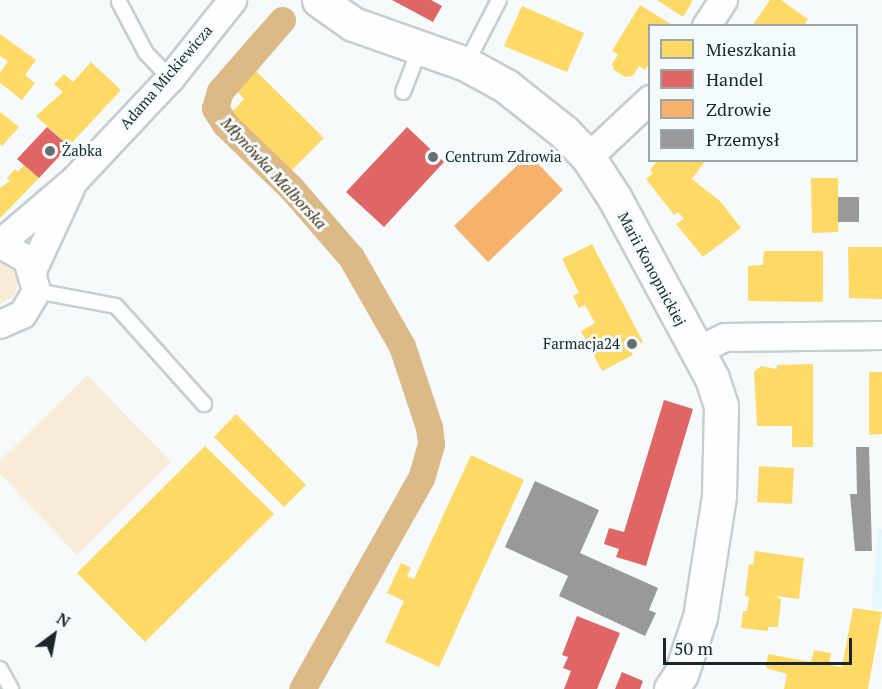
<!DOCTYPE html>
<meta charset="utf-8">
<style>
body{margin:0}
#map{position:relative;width:882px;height:689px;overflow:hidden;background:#f6fafb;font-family:"PT Serif",serif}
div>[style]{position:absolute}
.built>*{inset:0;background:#e6f7fc}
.green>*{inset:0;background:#f9ecd8}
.homes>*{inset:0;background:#ffd966}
.shops>*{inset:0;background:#e06666}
.health>*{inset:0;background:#f6b26b}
.industry>*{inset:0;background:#999}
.canal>*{height:27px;margin:-13.5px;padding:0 13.5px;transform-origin:13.5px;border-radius:13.5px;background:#dbba87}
.roads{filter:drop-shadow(2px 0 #c6ced0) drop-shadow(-2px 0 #c6ced0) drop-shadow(0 2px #c6ced0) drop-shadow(0 -2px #c6ced0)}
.service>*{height:14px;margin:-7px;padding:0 7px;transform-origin:7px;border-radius:7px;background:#fefefe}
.minor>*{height:27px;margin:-13.5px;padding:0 13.5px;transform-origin:13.5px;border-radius:13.5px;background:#fefefe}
.tertiary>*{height:33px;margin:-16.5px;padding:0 16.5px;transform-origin:16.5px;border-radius:16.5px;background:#fefefe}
.dots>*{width:16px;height:16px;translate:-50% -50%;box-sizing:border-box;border:3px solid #f4fbfd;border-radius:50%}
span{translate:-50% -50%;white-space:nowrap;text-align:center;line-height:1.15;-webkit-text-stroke:6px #f4fbfd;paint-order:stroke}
.street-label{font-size:15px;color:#19262a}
.poi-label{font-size:15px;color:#19262a}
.left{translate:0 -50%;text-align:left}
.right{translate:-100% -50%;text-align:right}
.water-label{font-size:16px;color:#463111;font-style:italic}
.legend{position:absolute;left:648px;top:24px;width:210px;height:138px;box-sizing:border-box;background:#f4fbfd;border:2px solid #9ca6a9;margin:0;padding:8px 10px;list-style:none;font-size:18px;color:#19262a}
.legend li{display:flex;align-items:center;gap:12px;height:30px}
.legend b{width:30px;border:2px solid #9ca6a9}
.north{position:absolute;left:24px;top:605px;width:60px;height:60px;-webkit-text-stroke:4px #f4fbfd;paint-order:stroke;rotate:32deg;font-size:16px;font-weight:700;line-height:24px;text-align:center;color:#19262a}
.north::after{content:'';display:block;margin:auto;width:21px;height:27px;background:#19262a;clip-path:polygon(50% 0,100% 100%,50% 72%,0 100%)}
.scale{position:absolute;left:663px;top:638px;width:189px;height:27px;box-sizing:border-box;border:3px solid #19262a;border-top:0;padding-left:8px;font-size:18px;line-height:21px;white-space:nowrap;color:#19262a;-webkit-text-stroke:4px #f4fbfd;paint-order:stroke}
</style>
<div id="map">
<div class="built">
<i style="clip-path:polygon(882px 529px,882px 609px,871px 609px,878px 530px)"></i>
</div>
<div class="green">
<i style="clip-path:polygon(0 263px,13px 270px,18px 283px,14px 296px,0 304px)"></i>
<i style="clip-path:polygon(87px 375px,171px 462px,77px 555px,0 474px,0 461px)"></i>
</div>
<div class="homes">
<i style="clip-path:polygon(657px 0,693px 0,683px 17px)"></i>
<i style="clip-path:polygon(770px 0,781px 0,808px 19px,804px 26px,752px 26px)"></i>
<i style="clip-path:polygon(640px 5px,674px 26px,650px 26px,650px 62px,645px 70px,639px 66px,633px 76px,625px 77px,614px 70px,612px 64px,618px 54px,612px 51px)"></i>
<i style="clip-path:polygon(522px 6px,584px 33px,567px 72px,504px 46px)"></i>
<i style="clip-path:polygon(0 34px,36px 60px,25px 75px,35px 83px,22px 100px,0 83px,0 73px,8px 61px,0 56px)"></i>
<i style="clip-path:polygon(91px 62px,121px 90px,69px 146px,36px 116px,63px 92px,54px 84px,64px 74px,73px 82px)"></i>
<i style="clip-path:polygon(255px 70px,324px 138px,289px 173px,230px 114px,244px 99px,236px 90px)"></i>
<i style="clip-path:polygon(0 112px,19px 127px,2px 146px,0 144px)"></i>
<i style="clip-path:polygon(658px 160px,706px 160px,692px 179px,720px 201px,741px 228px,703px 257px,676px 224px,684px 219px,678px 212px,674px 215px,646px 179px,653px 173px,650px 170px)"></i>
<i style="clip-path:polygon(24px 165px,39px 178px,0 218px,0 188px,10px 181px,7px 178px,15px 169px,18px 172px)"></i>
<i style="clip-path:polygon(811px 178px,838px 178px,838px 232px,812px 233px)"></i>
<i style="clip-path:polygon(592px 244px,643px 342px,629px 348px,633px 355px,602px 371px,581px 331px,595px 323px,585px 305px,579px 308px,573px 296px,579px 293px,562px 259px)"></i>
<i style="clip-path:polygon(848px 247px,882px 247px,882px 299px,849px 298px)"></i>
<i style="clip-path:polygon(764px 251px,823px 251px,823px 302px,748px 301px,748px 266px,763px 265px)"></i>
<i style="clip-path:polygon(813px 364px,813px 447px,792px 447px,792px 426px,757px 426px,754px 372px,761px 366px,777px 369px,777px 365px)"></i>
<i style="clip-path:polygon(869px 372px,882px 372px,882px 434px,869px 435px)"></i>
<i style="clip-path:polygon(236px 414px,306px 485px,284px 507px,214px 437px)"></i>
<i style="clip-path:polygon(205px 446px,274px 514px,145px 642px,77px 573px)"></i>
<i style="clip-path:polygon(471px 455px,524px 480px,439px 667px,385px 642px,404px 601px,387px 593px,401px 563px,411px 568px,407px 576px,414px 579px)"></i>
<i style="clip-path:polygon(759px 466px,794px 468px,792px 504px,757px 502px)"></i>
<i style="clip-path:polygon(755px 551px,804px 558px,799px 599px,776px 596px,781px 600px,778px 627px,768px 627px,768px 631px,741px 628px,743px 611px,747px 611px,749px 597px,745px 596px,749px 564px,753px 565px)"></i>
<i style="clip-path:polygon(853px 608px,882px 612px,868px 689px,784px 689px,787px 674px,766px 668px,768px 654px,811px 662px,814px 650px,831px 653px,829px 665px,842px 667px)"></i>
</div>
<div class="shops">
<i style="clip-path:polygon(392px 0,431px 0,442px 6px,433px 22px)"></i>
<i style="clip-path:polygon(47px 127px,69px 146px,39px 178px,17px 159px)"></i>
<i style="clip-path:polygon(407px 127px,444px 162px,384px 227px,346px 192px)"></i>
<i style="clip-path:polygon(664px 400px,693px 409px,646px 566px,616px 557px,619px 549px,604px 544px,609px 528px,624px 532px)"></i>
<i style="clip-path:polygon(577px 616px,620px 633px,597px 689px,564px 689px,571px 671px,563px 668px,568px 657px,562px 655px)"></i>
<i style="clip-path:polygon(622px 672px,643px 681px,640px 689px,615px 689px)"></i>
</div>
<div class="health">
<i style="clip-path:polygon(529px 154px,563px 190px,488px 262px,454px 226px)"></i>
</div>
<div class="industry">
<i style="clip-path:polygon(838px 197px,859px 197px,859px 222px,838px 222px)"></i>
<i style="clip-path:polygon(856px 447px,869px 447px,872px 551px,855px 551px,850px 494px,857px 494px)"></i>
<i style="clip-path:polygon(535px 481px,599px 510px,580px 553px,658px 588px,649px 610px,656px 613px,645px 636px,559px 596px,568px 576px,505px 547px)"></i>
</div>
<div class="canal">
<i style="left:282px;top:20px;width:94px;rotate:131.1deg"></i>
<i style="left:220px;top:91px;width:18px;rotate:106deg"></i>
<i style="left:215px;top:108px;width:19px;rotate:58deg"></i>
<i style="left:225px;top:124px;width:93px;rotate:44.1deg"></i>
<i style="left:292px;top:189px;width:90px;rotate:49.1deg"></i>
<i style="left:351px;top:257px;width:103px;rotate:60.2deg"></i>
<i style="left:402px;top:346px;width:85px;rotate:71.6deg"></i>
<i style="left:429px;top:427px;width:17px;rotate:83deg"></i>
<i style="left:431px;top:444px;width:35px;rotate:106deg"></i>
<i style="left:421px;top:478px;width:242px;rotate:119.4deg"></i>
</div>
<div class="roads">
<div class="service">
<i style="left:119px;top:2px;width:58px;rotate:62.1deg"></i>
<i style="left:146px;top:53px;width:35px;rotate:46deg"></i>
<i style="left:466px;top:64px;width:72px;rotate:-62.7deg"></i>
<i style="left:403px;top:92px;width:47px;rotate:-68.9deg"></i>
<i style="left:36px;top:291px;width:81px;rotate:10.6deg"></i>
<i style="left:116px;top:306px;width:132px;rotate:48.1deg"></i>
<i style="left:0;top:669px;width:23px;rotate:61deg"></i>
</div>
<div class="minor">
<i style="left:706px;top:26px;width:31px;rotate:-57deg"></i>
<i style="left:588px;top:157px;width:85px;rotate:-43.1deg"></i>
<i style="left:0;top:243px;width:99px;rotate:-40.5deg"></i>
<i style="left:75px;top:179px;width:139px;rotate:-46.8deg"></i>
<i style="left:170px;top:78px;width:100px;rotate:-51.5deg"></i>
<i style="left:0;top:244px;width:31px;rotate:29deg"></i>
<i style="left:27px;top:259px;width:33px;rotate:74deg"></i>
<i style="left:36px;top:291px;width:27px;rotate:121deg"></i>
<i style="left:22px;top:314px;width:24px;rotate:156deg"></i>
<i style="left:33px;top:268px;width:88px;rotate:-65.2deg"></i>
<i style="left:696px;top:351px;width:32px;rotate:-26deg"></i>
<i style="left:725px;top:337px;width:157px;rotate:-0.7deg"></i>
</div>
<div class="tertiary">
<i style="left:319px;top:0;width:42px;rotate:35.2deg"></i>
<i style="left:353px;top:24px;width:120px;rotate:19.5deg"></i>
<i style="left:466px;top:64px;width:46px;rotate:28.8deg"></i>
<i style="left:506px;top:86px;width:74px;rotate:38.4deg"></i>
<i style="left:564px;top:132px;width:35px;rotate:46deg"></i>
<i style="left:588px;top:157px;width:48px;rotate:57deg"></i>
<i style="left:614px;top:197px;width:206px;rotate:61.6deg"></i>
<i style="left:712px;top:378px;width:29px;rotate:72deg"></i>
<i style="left:721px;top:406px;width:90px;rotate:91.3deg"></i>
<i style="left:719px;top:496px;width:122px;rotate:98.9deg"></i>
<i style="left:700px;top:617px;width:60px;rotate:108.4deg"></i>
<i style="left:681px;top:674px;width:18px;rotate:124deg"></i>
</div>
</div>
<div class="dots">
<i style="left:50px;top:151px;background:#667073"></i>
<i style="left:433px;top:157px;background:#667073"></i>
<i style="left:632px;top:344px;background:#667073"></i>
</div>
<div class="street-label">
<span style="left:166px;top:77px;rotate:-49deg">Adama Mickiewicza</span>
<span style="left:652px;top:269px;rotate:62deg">Marii Konopnickiej</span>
</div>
<div class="poi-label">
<span class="left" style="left:62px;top:151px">Żabka</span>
<span class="left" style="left:445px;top:157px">Centrum Zdrowia</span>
<span class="right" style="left:620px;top:344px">Farmacja24</span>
</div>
<div class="water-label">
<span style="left:274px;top:173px;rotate:47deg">Młynówka Malborska</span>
</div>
<ul class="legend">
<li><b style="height:16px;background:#ffd966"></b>Mieszkania</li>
<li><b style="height:16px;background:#e06666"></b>Handel</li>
<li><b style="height:16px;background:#f6b26b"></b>Zdrowie</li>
<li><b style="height:16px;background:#999"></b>Przemysł</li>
</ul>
<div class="north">N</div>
<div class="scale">50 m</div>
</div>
